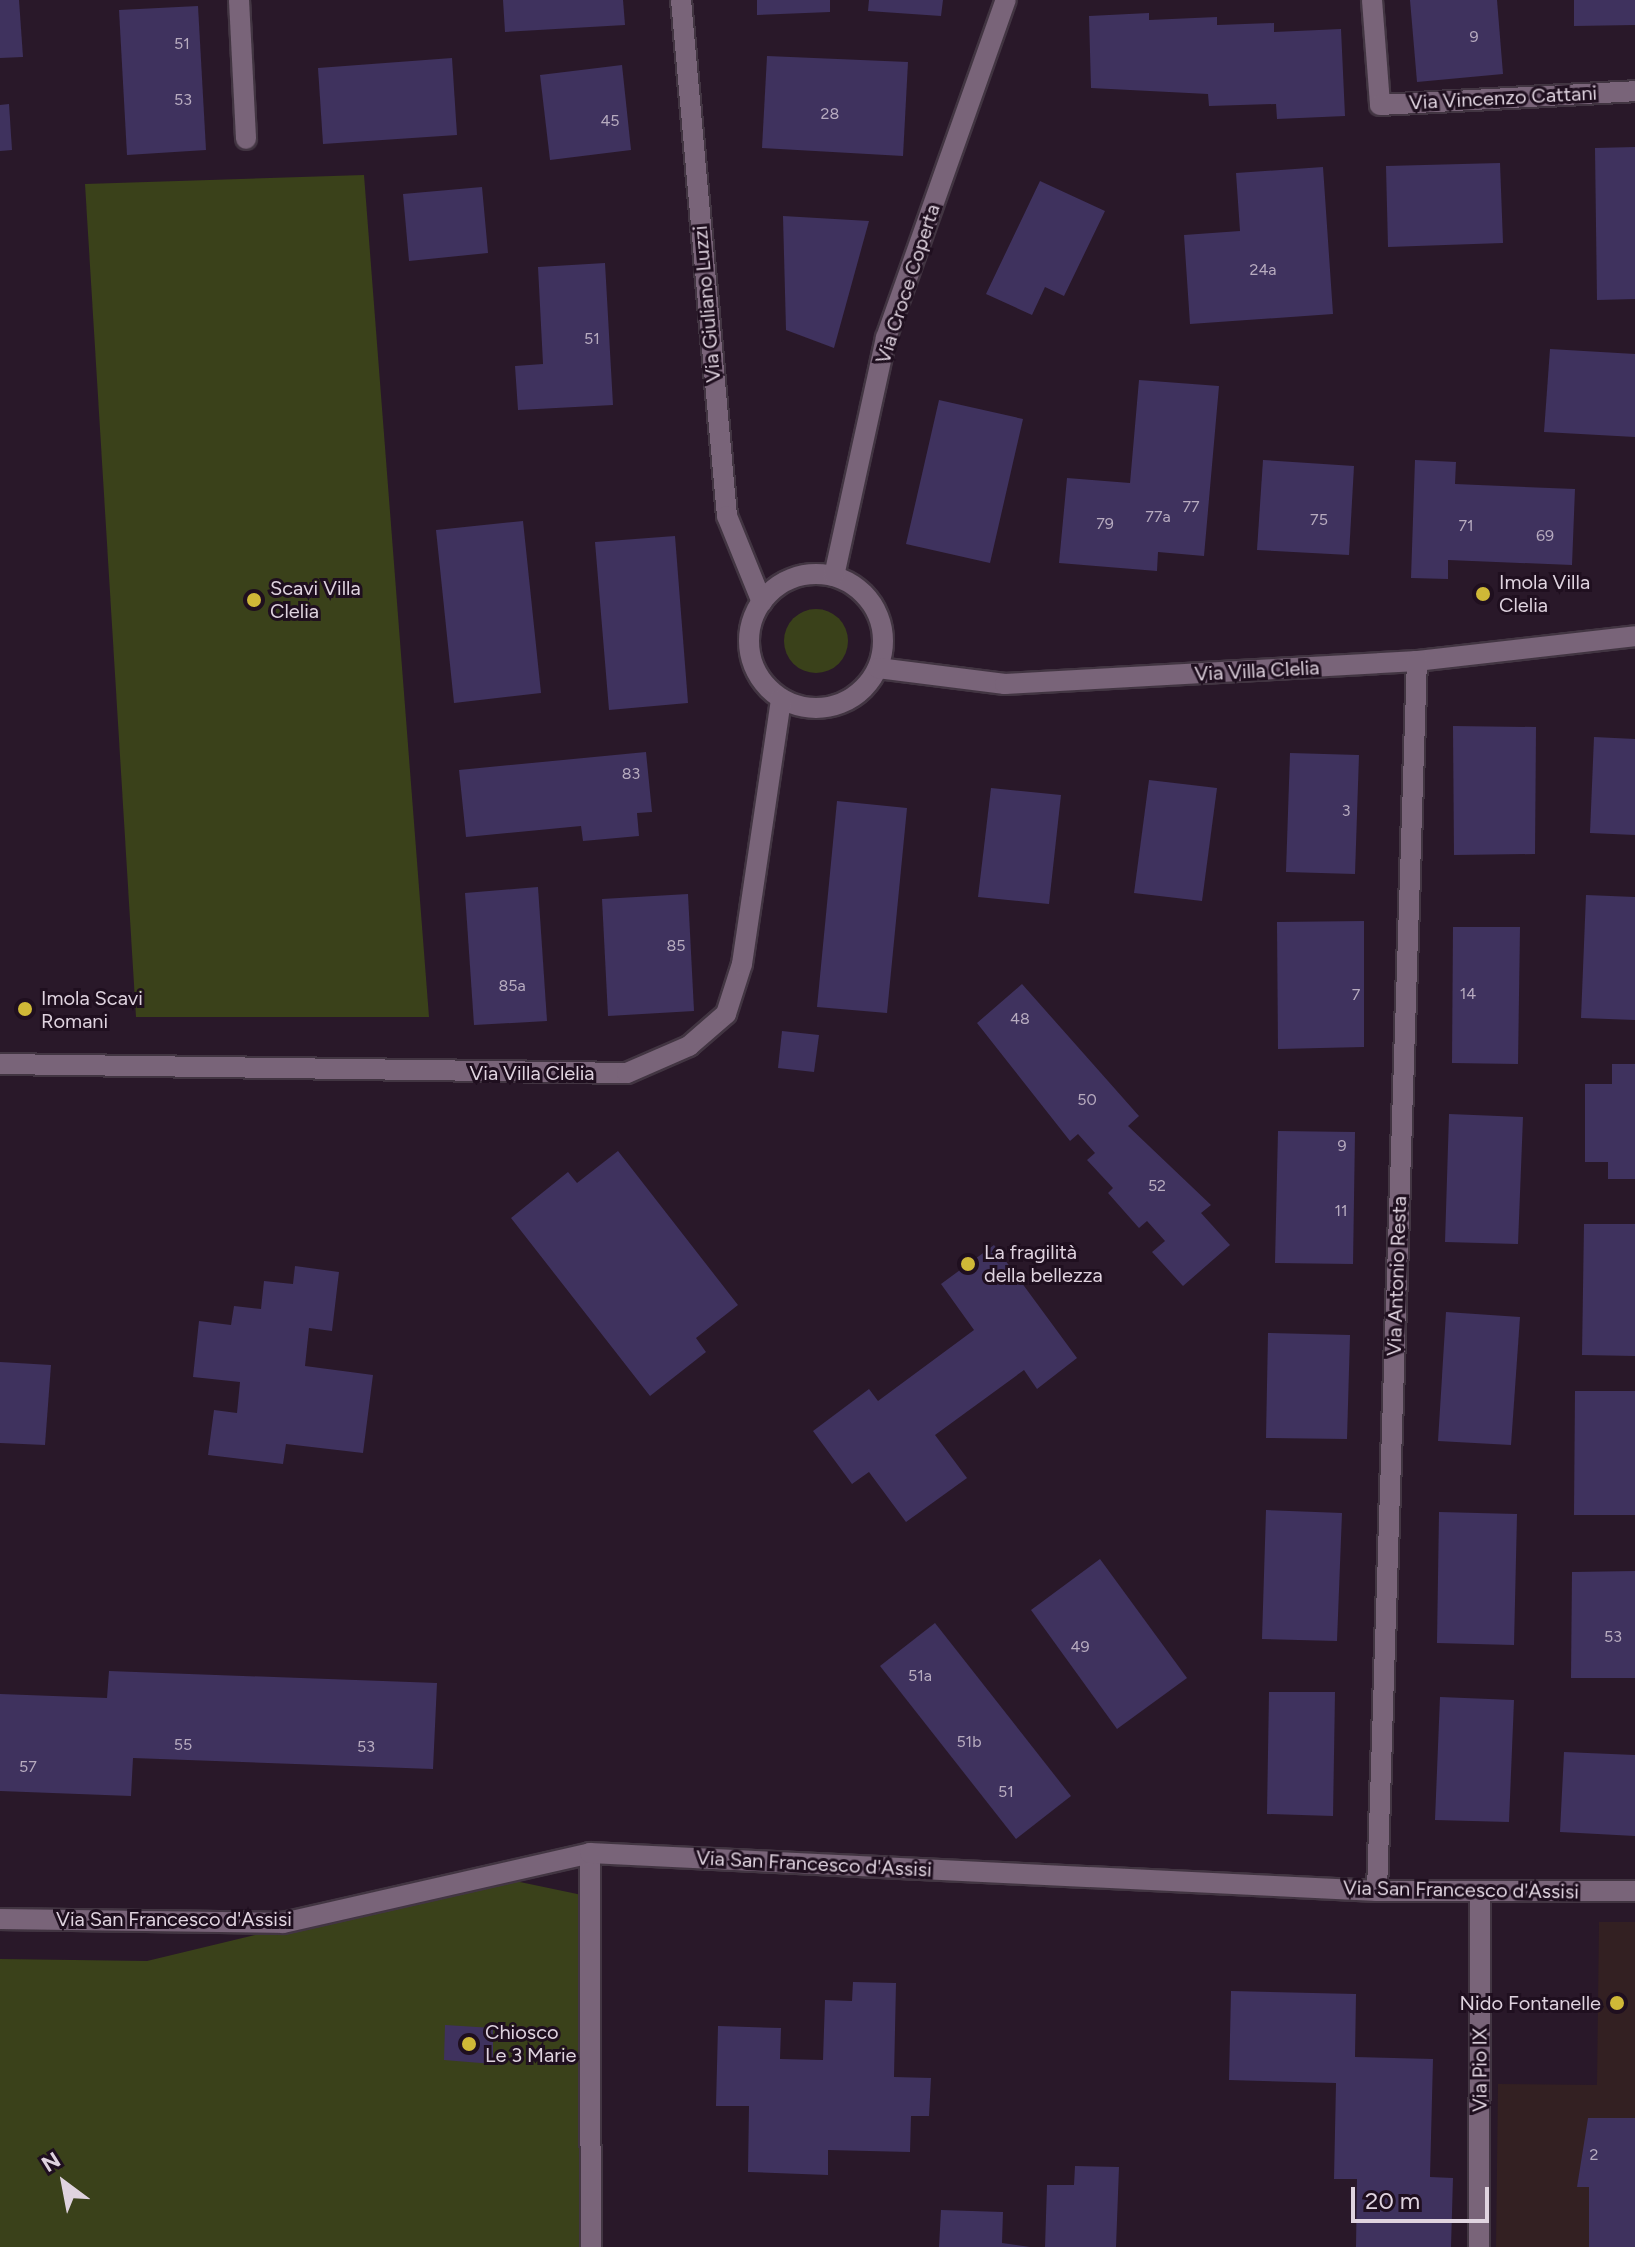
<!DOCTYPE html>
<meta charset="utf-8">
<style>
body{margin:0}
#map{position:relative;width:1635px;height:2247px;overflow:hidden;background:#291829;font-family:Figtree,sans-serif}
div>[style]{position:absolute}
.education>*{inset:0;background:#332022}
.green>*{inset:0;background:#3a411a}
.round{border-radius:50%}
.building>*{inset:0;background:#3f325e}
.roads{filter:drop-shadow(2px 0 #423542) drop-shadow(-2px 0 #423542) drop-shadow(0 2px #423542) drop-shadow(0 -2px #423542)}
.minor>*{height:20px;margin:-10px;padding:0 10px;transform-origin:10px;border-radius:10px;background:#796479}
.minor>.ring{margin:-10px;padding:0;box-sizing:content-box;background:none;border:20px solid #796479;border-radius:50%}
.dots>*{width:22px;height:22px;translate:-50% -50%;box-sizing:border-box;border:4px solid #1f0f1f;border-radius:50%}
span{translate:-50% -50%;white-space:nowrap;text-align:center;line-height:1.15;-webkit-text-stroke:6px #1f0f1f;paint-order:stroke}
.number-label{font-size:16px;color:#b7abbf}
.number-label span{-webkit-text-stroke-width:0}
.street-label{font-size:20px;color:#dfd3df}
.poi-label{font-size:20px;color:#dfd3df}
.left{translate:0 -50%;text-align:left}
.right{translate:-100% -50%;text-align:right}
.north{position:absolute;left:24px;top:2143px;width:80px;height:80px;-webkit-text-stroke:6px #1f0f1f;paint-order:stroke;rotate:328deg;font-size:22px;font-weight:700;line-height:32px;text-align:center;color:#dfd3df}
.north::after{content:'';display:block;margin:auto;width:28px;height:36px;background:#dfd3df;clip-path:polygon(50% 0,100% 100%,50% 72%,0 100%)}
.scale{position:absolute;left:1351px;top:2187px;width:138px;height:36px;box-sizing:border-box;border:4px solid #dfd3df;border-top:0;padding-left:10px;font-size:24px;line-height:28px;white-space:nowrap;color:#dfd3df;-webkit-text-stroke:6px #1f0f1f;paint-order:stroke}
</style>
<div id="map">
<div class="education">
<i style="clip-path:polygon(1599px 1922px,1635px 1922px,1635px 2247px,1496px 2247px,1498px 2084px,1597px 2085px)"></i>
</div>
<div class="green">
<i style="clip-path:polygon(364px 175px,429px 1017px,136px 1017px,85px 184px)"></i>
<i class="round" style="left:784px;top:609px;width:64px;height:64px"></i>
<i style="clip-path:polygon(496px 1877px,582px 1895px,594px 2247px,0 2247px,0 1959px,147px 1961px)"></i>
</div>
<div class="building">
<i style="clip-path:polygon(0 0,19px 0,23px 57px,0 58px)"></i>
<i style="clip-path:polygon(503px 0,623px 0,625px 25px,505px 32px)"></i>
<i style="clip-path:polygon(757px 0,830px 0,830px 12px,757px 15px)"></i>
<i style="clip-path:polygon(869px 0,943px 0,941px 16px,868px 11px)"></i>
<i style="clip-path:polygon(1410px 0,1497px 0,1503px 74px,1417px 82px)"></i>
<i style="clip-path:polygon(1574px 0,1635px 0,1635px 25px,1574px 26px)"></i>
<i style="clip-path:polygon(198px 6px,206px 150px,127px 155px,119px 10px)"></i>
<i style="clip-path:polygon(1149px 13px,1149px 20px,1217px 17px,1217px 25px,1274px 23px,1274px 32px,1341px 29px,1345px 116px,1277px 119px,1276px 104px,1209px 106px,1208px 94px,1091px 88px,1089px 16px)"></i>
<i style="clip-path:polygon(767px 56px,908px 62px,903px 156px,762px 148px)"></i>
<i style="clip-path:polygon(452px 58px,457px 135px,323px 144px,318px 68px)"></i>
<i style="clip-path:polygon(622px 65px,631px 150px,550px 160px,540px 75px)"></i>
<i style="clip-path:polygon(9px 104px,12px 150px,0 151px,0 105px)"></i>
<i style="clip-path:polygon(1635px 147px,1635px 299px,1597px 300px,1595px 148px)"></i>
<i style="clip-path:polygon(1500px 163px,1503px 243px,1388px 247px,1386px 166px)"></i>
<i style="clip-path:polygon(1323px 167px,1333px 314px,1190px 324px,1184px 235px,1240px 231px,1236px 173px)"></i>
<i style="clip-path:polygon(1040px 181px,1105px 211px,1064px 296px,1045px 287px,1032px 315px,986px 294px)"></i>
<i style="clip-path:polygon(482px 187px,488px 253px,409px 261px,403px 194px)"></i>
<i style="clip-path:polygon(783px 216px,869px 221px,834px 348px,786px 330px)"></i>
<i style="clip-path:polygon(605px 263px,613px 405px,518px 410px,515px 366px,543px 364px,538px 267px)"></i>
<i style="clip-path:polygon(1550px 349px,1635px 354px,1635px 437px,1544px 432px)"></i>
<i style="clip-path:polygon(1139px 380px,1219px 386px,1204px 556px,1158px 552px,1157px 571px,1059px 563px,1067px 478px,1130px 483px)"></i>
<i style="clip-path:polygon(939px 400px,1023px 419px,990px 563px,906px 544px)"></i>
<i style="clip-path:polygon(1263px 460px,1354px 466px,1349px 555px,1257px 550px)"></i>
<i style="clip-path:polygon(1415px 460px,1456px 462px,1455px 484px,1575px 489px,1572px 565px,1448px 560px,1448px 579px,1411px 578px)"></i>
<i style="clip-path:polygon(523px 521px,541px 693px,454px 703px,436px 530px)"></i>
<i style="clip-path:polygon(675px 536px,688px 703px,609px 710px,595px 542px)"></i>
<i style="clip-path:polygon(1453px 726px,1536px 727px,1535px 854px,1454px 855px)"></i>
<i style="clip-path:polygon(1594px 737px,1635px 739px,1635px 835px,1590px 833px)"></i>
<i style="clip-path:polygon(646px 752px,652px 812px,637px 813px,639px 836px,583px 841px,581px 826px,466px 837px,459px 770px)"></i>
<i style="clip-path:polygon(1290px 753px,1359px 755px,1355px 874px,1286px 872px)"></i>
<i style="clip-path:polygon(1149px 780px,1217px 788px,1202px 901px,1134px 893px)"></i>
<i style="clip-path:polygon(991px 788px,1061px 795px,1049px 904px,978px 897px)"></i>
<i style="clip-path:polygon(837px 801px,907px 808px,887px 1013px,817px 1007px)"></i>
<i style="clip-path:polygon(538px 887px,547px 1021px,474px 1025px,465px 893px)"></i>
<i style="clip-path:polygon(688px 894px,694px 1011px,608px 1016px,602px 899px)"></i>
<i style="clip-path:polygon(1586px 895px,1635px 897px,1635px 1020px,1581px 1018px)"></i>
<i style="clip-path:polygon(1364px 921px,1364px 1047px,1278px 1049px,1277px 922px)"></i>
<i style="clip-path:polygon(1453px 927px,1520px 927px,1518px 1064px,1452px 1063px)"></i>
<i style="clip-path:polygon(1022px 984px,1139px 1116px,1128px 1126px,1211px 1205px,1201px 1213px,1230px 1245px,1183px 1286px,1152px 1252px,1165px 1241px,1147px 1221px,1139px 1228px,1108px 1193px,1113px 1188px,1087px 1160px,1095px 1153px,1078px 1134px,1070px 1141px,977px 1023px)"></i>
<i style="clip-path:polygon(782px 1031px,819px 1035px,814px 1072px,778px 1068px)"></i>
<i style="clip-path:polygon(1612px 1064px,1635px 1064px,1635px 1179px,1608px 1179px,1608px 1162px,1585px 1162px,1585px 1084px,1612px 1084px)"></i>
<i style="clip-path:polygon(1449px 1114px,1523px 1117px,1518px 1244px,1445px 1242px)"></i>
<i style="clip-path:polygon(1278px 1131px,1355px 1132px,1353px 1264px,1275px 1263px)"></i>
<i style="clip-path:polygon(618px 1151px,738px 1305px,696px 1338px,706px 1352px,650px 1396px,511px 1218px,568px 1172px,577px 1183px)"></i>
<i style="clip-path:polygon(1584px 1224px,1635px 1224px,1635px 1356px,1582px 1355px)"></i>
<i style="clip-path:polygon(994px 1245px,1077px 1358px,1037px 1389px,1024px 1370px,935px 1435px,967px 1478px,906px 1522px,869px 1472px,852px 1484px,813px 1431px,869px 1389px,878px 1401px,974px 1330px,941px 1284px)"></i>
<i style="clip-path:polygon(295px 1266px,339px 1272px,332px 1331px,309px 1328px,305px 1366px,373px 1375px,363px 1453px,286px 1444px,283px 1464px,208px 1455px,214px 1410px,237px 1413px,240px 1382px,193px 1377px,199px 1321px,231px 1325px,234px 1306px,261px 1309px,264px 1281px,293px 1284px)"></i>
<i style="clip-path:polygon(1446px 1312px,1520px 1317px,1511px 1445px,1438px 1441px)"></i>
<i style="clip-path:polygon(1268px 1333px,1350px 1335px,1347px 1439px,1266px 1438px)"></i>
<i style="clip-path:polygon(0 1362px,51px 1365px,45px 1445px,0 1443px)"></i>
<i style="clip-path:polygon(1575px 1391px,1635px 1391px,1635px 1515px,1574px 1515px)"></i>
<i style="clip-path:polygon(1266px 1510px,1342px 1513px,1337px 1641px,1262px 1639px)"></i>
<i style="clip-path:polygon(1439px 1512px,1517px 1514px,1514px 1645px,1437px 1643px)"></i>
<i style="clip-path:polygon(1100px 1559px,1187px 1678px,1117px 1729px,1031px 1610px)"></i>
<i style="clip-path:polygon(1635px 1571px,1635px 1678px,1571px 1678px,1572px 1572px)"></i>
<i style="clip-path:polygon(935px 1623px,1071px 1796px,1016px 1839px,880px 1666px)"></i>
<i style="clip-path:polygon(109px 1671px,437px 1683px,433px 1769px,133px 1758px,131px 1796px,0 1791px,0 1694px,107px 1698px)"></i>
<i style="clip-path:polygon(1269px 1692px,1335px 1692px,1333px 1816px,1267px 1814px)"></i>
<i style="clip-path:polygon(1440px 1697px,1514px 1700px,1509px 1822px,1435px 1820px)"></i>
<i style="clip-path:polygon(1564px 1752px,1635px 1755px,1635px 1836px,1560px 1832px)"></i>
<i style="clip-path:polygon(853px 1982px,896px 1983px,894px 2077px,931px 2078px,929px 2116px,911px 2116px,910px 2152px,828px 2150px,828px 2175px,748px 2172px,749px 2106px,716px 2106px,718px 2026px,781px 2028px,780px 2059px,823px 2060px,825px 2000px,852px 2001px)"></i>
<i style="clip-path:polygon(1231px 1991px,1356px 1994px,1355px 2057px,1433px 2059px,1430px 2177px,1453px 2178px,1451px 2247px,1356px 2247px,1357px 2179px,1334px 2179px,1336px 2083px,1229px 2080px)"></i>
<i style="clip-path:polygon(445px 2025px,493px 2028px,493px 2064px,444px 2060px)"></i>
<i style="clip-path:polygon(1588px 2118px,1635px 2118px,1635px 2247px,1589px 2247px,1589px 2187px,1577px 2187px)"></i>
<i style="clip-path:polygon(1075px 2166px,1119px 2167px,1116px 2247px,1045px 2247px,1047px 2185px,1074px 2185px)"></i>
<i style="clip-path:polygon(941px 2210px,1003px 2212px,1002px 2243px,1030px 2247px,939px 2247px)"></i>
</div>
<div class="roads">
<div class="minor">
<i style="left:239px;top:0;width:139px;rotate:87.1deg"></i>
<i style="left:681px;top:0;width:518px;rotate:84.91deg"></i>
<i style="left:727px;top:516px;width:93px;rotate:67.9deg"></i>
<i style="left:1372px;top:0;width:105px;rotate:85.6deg"></i>
<i style="left:1380px;top:105px;width:255px;rotate:-3.1deg"></i>
<i class="ring" style="left:749px;top:574px;width:114px;height:114px"></i>
<i style="left:834px;top:576px;width:244px;rotate:-77.7deg"></i>
<i style="left:886px;top:338px;width:359px;rotate:-70.5deg"></i>
<i style="left:878px;top:668px;width:128px;rotate:7.2deg"></i>
<i style="left:1005px;top:684px;width:413px;rotate:-3.2deg"></i>
<i style="left:1417px;top:661px;width:219px;rotate:-6.5deg"></i>
<i style="left:0;top:1064px;width:627px;rotate:0.82deg"></i>
<i style="left:627px;top:1073px;width:68px;rotate:-23.5deg"></i>
<i style="left:689px;top:1046px;width:49px;rotate:-40.9deg"></i>
<i style="left:726px;top:1014px;width:52px;rotate:-72.3deg"></i>
<i style="left:742px;top:964px;width:268px;rotate:-81.6deg"></i>
<i style="left:590px;top:1853px;width:394px;rotate:89.9deg"></i>
<i style="left:1377px;top:1891px;width:1231px;rotate:-88.14deg"></i>
<i style="left:0;top:1919px;width:283px;rotate:0.8deg"></i>
<i style="left:283px;top:1923px;width:315px;rotate:-12.8deg"></i>
<i style="left:590px;top:1853px;width:788px;rotate:2.76deg"></i>
<i style="left:1377px;top:1891px;width:258px"></i>
<i style="left:1479px;top:2247px;width:353px;rotate:-89.8deg"></i>
</div>
</div>
<div class="dots">
<i style="left:1483px;top:594px;background:#cfb837"></i>
<i style="left:254px;top:600px;background:#cfb837"></i>
<i style="left:25px;top:1009px;background:#cfb837"></i>
<i style="left:968px;top:1264px;background:#cfb837"></i>
<i style="left:1617px;top:2003px;background:#cfb837"></i>
<i style="left:469px;top:2044px;background:#cfb837"></i>
</div>
<div class="number-label">
<span style="left:1474px;top:37px">9</span>
<span style="left:182px;top:44px">51</span>
<span style="left:183px;top:100px">53</span>
<span style="left:830px;top:114px">28</span>
<span style="left:610px;top:121px">45</span>
<span style="left:1263px;top:270px">24a</span>
<span style="left:592px;top:339px">51</span>
<span style="left:1191px;top:507px">77</span>
<span style="left:1158px;top:517px">77a</span>
<span style="left:1319px;top:520px">75</span>
<span style="left:1105px;top:524px">79</span>
<span style="left:1466px;top:526px">71</span>
<span style="left:1545px;top:536px">69</span>
<span style="left:631px;top:774px">83</span>
<span style="left:1346px;top:811px">3</span>
<span style="left:676px;top:946px">85</span>
<span style="left:512px;top:986px">85a</span>
<span style="left:1468px;top:994px">14</span>
<span style="left:1356px;top:995px">7</span>
<span style="left:1020px;top:1019px">48</span>
<span style="left:1087px;top:1100px">50</span>
<span style="left:1342px;top:1146px">9</span>
<span style="left:1157px;top:1186px">52</span>
<span style="left:1341px;top:1211px">11</span>
<span style="left:1613px;top:1637px">53</span>
<span style="left:1080px;top:1647px">49</span>
<span style="left:920px;top:1676px">51a</span>
<span style="left:969px;top:1742px">51b</span>
<span style="left:183px;top:1745px">55</span>
<span style="left:366px;top:1747px">53</span>
<span style="left:28px;top:1767px">57</span>
<span style="left:1006px;top:1792px">51</span>
<span style="left:1594px;top:2155px">2</span>
</div>
<div class="street-label">
<span style="left:1503px;top:98px;rotate:-3deg">Via Vincenzo Cattani</span>
<span style="left:908px;top:284px;rotate:-72deg">Via Croce Coperta</span>
<span style="left:707px;top:304px;rotate:-95deg">Via Giuliano Luzzi</span>
<span style="left:1257px;top:671px;rotate:-3deg">Via Villa Clelia</span>
<span style="left:532px;top:1073px">Via Villa Clelia</span>
<span style="left:1397px;top:1276px;rotate:-88deg">Via Antonio Resta</span>
<span style="left:814px;top:1864px;rotate:3deg">Via San Francesco d'Assisi</span>
<span style="left:1461px;top:1890px;rotate:1deg">Via San Francesco d'Assisi</span>
<span style="left:174px;top:1919px">Via San Francesco d'Assisi</span>
<span style="left:1480px;top:2070px;rotate:-90deg">Via Pio IX</span>
</div>
<div class="poi-label">
<span class="left" style="left:1499px;top:594px">Imola Villa<br>Clelia</span>
<span class="left" style="left:270px;top:600px">Scavi Villa<br>Clelia</span>
<span class="left" style="left:41px;top:1010px">Imola Scavi<br>Romani</span>
<span class="left" style="left:984px;top:1264px">La fragilità<br>della bellezza</span>
<span class="right" style="left:1601px;top:2003px">Nido Fontanelle</span>
<span class="left" style="left:485px;top:2044px">Chiosco<br>Le 3 Marie</span>
</div>
<div class="north">N</div>
<div class="scale">20 m</div>
</div>
